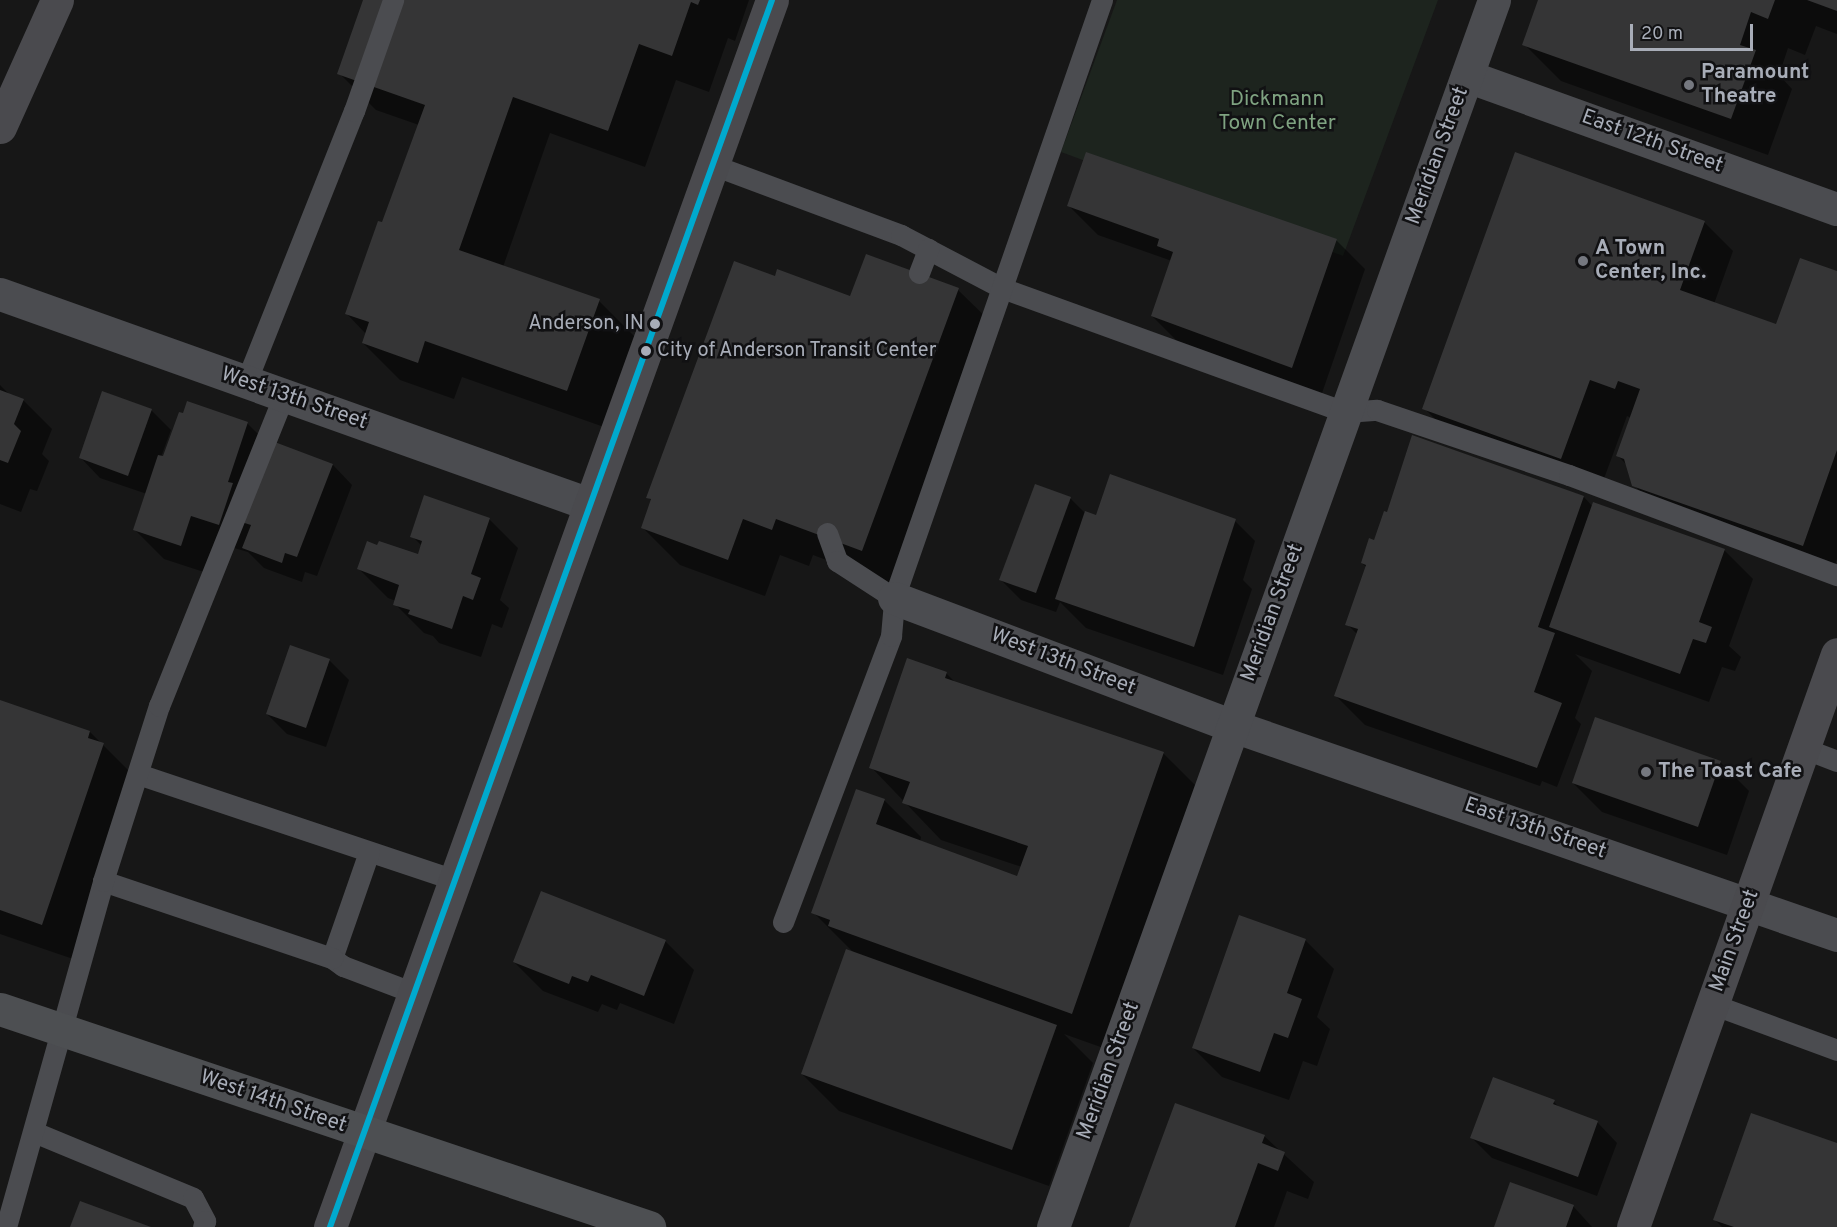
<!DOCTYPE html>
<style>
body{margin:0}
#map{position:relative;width:1837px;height:1227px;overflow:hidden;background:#171717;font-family:Overpass,sans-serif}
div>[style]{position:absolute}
.green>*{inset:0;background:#1d241e}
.shadow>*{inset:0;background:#0007}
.building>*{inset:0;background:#353536}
.lane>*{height:21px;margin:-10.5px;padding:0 10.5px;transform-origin:10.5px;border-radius:10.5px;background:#4b4c50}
.street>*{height:33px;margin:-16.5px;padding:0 16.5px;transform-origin:16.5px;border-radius:16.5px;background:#4b4c50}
.secondary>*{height:33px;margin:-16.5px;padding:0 16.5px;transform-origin:16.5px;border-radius:16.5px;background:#4a4a4e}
.primary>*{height:33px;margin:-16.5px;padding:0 16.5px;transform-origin:16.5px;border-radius:16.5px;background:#4d4f52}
.bus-1>*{height:6px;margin:-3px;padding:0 3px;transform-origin:3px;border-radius:3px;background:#00a9ce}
.dots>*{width:16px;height:16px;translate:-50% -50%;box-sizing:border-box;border:3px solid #111113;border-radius:50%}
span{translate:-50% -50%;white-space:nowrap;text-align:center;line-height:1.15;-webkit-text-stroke:5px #111113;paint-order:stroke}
.bus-label{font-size:20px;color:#a8adb8}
.right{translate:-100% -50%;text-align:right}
.left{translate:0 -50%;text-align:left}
.poi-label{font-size:21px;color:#a8adb8;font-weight:700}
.park-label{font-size:21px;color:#7fa381}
.street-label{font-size:21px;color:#a8adb8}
.scale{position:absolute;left:1630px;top:24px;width:123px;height:27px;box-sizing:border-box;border:3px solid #a8adb8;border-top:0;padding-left:8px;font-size:18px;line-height:21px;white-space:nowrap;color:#a8adb8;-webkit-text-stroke:4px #111113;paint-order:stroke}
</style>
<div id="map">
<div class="green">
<i style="clip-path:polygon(1117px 0,1438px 0,1343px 256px,1061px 152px)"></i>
</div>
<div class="shadow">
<i style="clip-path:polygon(365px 0,749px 0,735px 41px,728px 38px,709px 92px,676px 80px,645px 167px,550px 133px,503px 267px,599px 301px,636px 338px,604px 427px,462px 377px,454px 399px,400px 380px,363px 343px,366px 334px,347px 314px,383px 224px,419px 125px,376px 110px,339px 73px)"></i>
<i style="clip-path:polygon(1540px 0,1837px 0,1837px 34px,1816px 26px,1805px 55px,1788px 48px,1779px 75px,1792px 89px,1768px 155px,1561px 81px,1524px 44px)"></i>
<i style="clip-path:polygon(1069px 206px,1336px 240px,1365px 269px,1321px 396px,1181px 345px,1152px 316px,1172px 261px,1098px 235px)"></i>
<i style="clip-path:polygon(1704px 222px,1733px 251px,1714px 304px,1777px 326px,1837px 273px,1837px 559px,1832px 574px,1663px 515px,1634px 485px,1628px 466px,1618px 456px,1631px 418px,1627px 416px,1598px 495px,1461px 445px,1424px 408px)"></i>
<i style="clip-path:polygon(776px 278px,851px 298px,958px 290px,995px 326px,899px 587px,813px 555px,809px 566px,780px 555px,765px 596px,680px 565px,643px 528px,652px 501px,648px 497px)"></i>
<i style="clip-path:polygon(0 385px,11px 396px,23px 400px,52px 429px,42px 454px,49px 461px,37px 491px,30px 489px,21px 512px,0 504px)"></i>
<i style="clip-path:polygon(151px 410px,171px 430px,161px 457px,247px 423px,271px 447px,273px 443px,333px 465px,352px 485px,317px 576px,305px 572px,302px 582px,264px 568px,248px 552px,220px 544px,210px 574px,164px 559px,135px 530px,147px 494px,100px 478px,81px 458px)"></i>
<i style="clip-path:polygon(1413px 437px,1584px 497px,1593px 507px,1724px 550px,1753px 579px,1729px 646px,1741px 657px,1735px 671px,1722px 667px,1709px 702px,1575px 654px,1592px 671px,1575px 718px,1581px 724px,1557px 787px,1542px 781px,1540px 786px,1365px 725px,1336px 696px,1358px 635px,1347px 624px,1367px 568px,1362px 563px,1388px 514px)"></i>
<i style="clip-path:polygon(1036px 486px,1071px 499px,1084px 512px,1097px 517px,1235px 521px,1255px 541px,1243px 580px,1252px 589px,1223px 675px,1086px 628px,1060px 602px,1056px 612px,1021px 600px,1001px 580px)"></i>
<i style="clip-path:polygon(489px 519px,518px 548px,500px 600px,509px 608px,502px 628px,492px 624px,481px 657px,439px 643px,433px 636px,424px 633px,395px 604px,396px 601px,388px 598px,359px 569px,419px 556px,422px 546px,412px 536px)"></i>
<i style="clip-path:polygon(329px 660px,349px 680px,326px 747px,287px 734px,267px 714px)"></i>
<i style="clip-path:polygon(946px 673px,956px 683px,1163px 753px,1200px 790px,1109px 1050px,1064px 1034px,1093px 1063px,1049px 1186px,839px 1111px,802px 1074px,855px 954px,813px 912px,884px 800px,921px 837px,920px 842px,1018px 878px,1022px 867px,941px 840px,871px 767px)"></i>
<i style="clip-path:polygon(0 701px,90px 732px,140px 782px,79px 961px,0 934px)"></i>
<i style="clip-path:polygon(1720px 762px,1749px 791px,1727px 855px,1602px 812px,1573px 783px)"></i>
<i style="clip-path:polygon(1305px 940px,1334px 969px,1317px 1017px,1330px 1029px,1317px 1066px,1303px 1061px,1289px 1100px,1222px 1077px,1193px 1048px)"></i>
<i style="clip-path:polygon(665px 941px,694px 970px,674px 1024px,620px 1003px,617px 1010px,602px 1004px,598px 1012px,543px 991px,514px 962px)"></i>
<i style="clip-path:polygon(1554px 1102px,1560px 1108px,1598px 1123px,1617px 1143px,1597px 1196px,1492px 1158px,1472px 1138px)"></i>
<i style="clip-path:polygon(1264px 1136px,1314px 1182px,1308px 1199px,1287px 1191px,1274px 1227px,1131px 1227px)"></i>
<i style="clip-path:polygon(1837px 1144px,1837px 1227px,1722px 1227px,1715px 1220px)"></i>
<i style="clip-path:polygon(1573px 1206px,1592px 1227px,1496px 1227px)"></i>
</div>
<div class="building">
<i style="clip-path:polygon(363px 0,700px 0,698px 5px,691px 2px,672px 56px,639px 44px,608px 131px,513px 97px,459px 250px,600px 299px,567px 391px,425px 341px,418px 363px,362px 343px,369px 322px,345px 314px,378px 221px,382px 222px,425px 105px,337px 74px)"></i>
<i style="clip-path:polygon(1538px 0,1775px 0,1768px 19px,1751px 12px,1740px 45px,1756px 50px,1731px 119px,1522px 45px)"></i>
<i style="clip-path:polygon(1807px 0,1837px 0,1837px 11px)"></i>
<i style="clip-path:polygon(1086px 152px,1337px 239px,1292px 368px,1151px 316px,1173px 252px,1157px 246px,1159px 239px,1067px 206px)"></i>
<i style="clip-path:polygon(1515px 152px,1705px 221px,1680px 290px,1776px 324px,1800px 258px,1837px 271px,1837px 450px,1803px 546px,1632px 486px,1624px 459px,1616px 456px,1640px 389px,1618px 381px,1615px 389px,1590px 380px,1561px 459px,1422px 409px)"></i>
<i style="clip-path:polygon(866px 254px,959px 288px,862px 551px,776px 519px,772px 530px,743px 519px,728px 560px,641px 528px,651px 499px,646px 498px,734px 261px,775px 276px,777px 269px,850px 296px)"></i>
<i style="clip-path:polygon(0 390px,24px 399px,14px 424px,21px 431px,8px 463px,0 460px)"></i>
<i style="clip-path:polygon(102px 391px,152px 409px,128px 476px,79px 458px)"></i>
<i style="clip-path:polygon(187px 401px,248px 422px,228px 482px,233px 483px,219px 525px,191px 516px,181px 546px,133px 530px,158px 455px,163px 456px,179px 412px,183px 413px)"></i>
<i style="clip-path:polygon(1412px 435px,1584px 496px,1538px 627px,1555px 633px,1534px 692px,1562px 703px,1537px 768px,1334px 696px,1358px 629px,1345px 625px,1366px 565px,1361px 563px,1369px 538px,1374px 540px,1384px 511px,1387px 512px)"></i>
<i style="clip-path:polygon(272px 441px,333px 464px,297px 557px,285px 553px,282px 563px,242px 548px,251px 525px,238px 521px)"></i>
<i style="clip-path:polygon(1110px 474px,1236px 519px,1194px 647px,1055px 599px,1085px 511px,1096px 515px)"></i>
<i style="clip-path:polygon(1035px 484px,1071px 497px,1036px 593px,999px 580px)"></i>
<i style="clip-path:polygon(424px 495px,490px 518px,471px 574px,481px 578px,473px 600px,463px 596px,452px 629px,408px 614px,410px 610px,393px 605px,399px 585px,357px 569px,367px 541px,377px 545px,379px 541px,418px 554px,422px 541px,410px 537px)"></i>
<i style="clip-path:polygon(1593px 502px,1725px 549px,1699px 622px,1712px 627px,1706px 643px,1693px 639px,1680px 674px,1549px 627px)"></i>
<i style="clip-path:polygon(290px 645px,330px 659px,306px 728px,266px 714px)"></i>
<i style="clip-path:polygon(907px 658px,947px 672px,945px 678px,1164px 752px,1072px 1014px,828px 926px,830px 920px,811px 913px,856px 789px,885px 799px,876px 824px,1017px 876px,1028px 846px,902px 803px,910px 782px,869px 768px)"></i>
<i style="clip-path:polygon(0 700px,90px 731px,88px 738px,104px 743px,42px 925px,0 910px)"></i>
<i style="clip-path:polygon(1595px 717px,1721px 761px,1698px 827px,1572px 783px)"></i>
<i style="clip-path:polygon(541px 891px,666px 940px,644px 996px,591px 975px,588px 982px,572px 976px,569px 984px,513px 962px)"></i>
<i style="clip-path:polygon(1239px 915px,1306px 939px,1287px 993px,1302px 999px,1288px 1038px,1274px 1033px,1260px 1072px,1192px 1048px)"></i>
<i style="clip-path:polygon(846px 949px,1057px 1025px,1012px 1150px,801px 1074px)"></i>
<i style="clip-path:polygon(1493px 1077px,1555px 1100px,1553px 1104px,1598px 1121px,1578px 1177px,1470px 1138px)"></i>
<i style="clip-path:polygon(1175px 1103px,1265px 1135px,1262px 1143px,1285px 1152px,1278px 1171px,1258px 1163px,1235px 1227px,1129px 1227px)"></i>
<i style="clip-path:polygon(1751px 1113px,1837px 1143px,1837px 1227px,1734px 1227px,1713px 1220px)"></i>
<i style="clip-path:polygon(1510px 1182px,1574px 1205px,1566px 1227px,1494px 1227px)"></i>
<i style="clip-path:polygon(80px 1201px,151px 1227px,70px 1227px)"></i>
</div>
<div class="lane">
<i style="left:713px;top:165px;width:201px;rotate:20.4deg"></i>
<i style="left:901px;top:235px;width:114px;rotate:27.7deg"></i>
<i style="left:1002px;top:288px;width:365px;rotate:19.9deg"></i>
<i style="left:1345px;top:412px;width:32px;rotate:-4deg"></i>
<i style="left:1377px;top:410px;width:203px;rotate:18.7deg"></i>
<i style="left:1569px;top:475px;width:286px;rotate:20.5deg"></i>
<i style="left:919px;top:273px;width:26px;rotate:-69deg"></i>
<i style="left:246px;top:382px;width:292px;rotate:-68.3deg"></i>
<i style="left:354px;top:111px;width:118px;rotate:-70.6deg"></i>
<i style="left:827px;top:533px;width:30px;rotate:70deg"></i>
<i style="left:837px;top:561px;width:68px;rotate:33deg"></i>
<i style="left:1803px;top:748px;width:36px;rotate:21deg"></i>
<i style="left:138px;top:774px;width:333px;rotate:18.5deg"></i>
<i style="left:369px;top:852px;width:112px;rotate:109.2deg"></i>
<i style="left:332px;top:958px;width:14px;rotate:36deg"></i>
<i style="left:343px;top:966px;width:76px;rotate:20.8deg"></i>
<i style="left:103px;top:881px;width:242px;rotate:18.6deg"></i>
<i style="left:783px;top:922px;width:306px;rotate:-69.3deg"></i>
<i style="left:891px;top:636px;width:38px;rotate:-85deg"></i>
<i style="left:894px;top:598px;width:633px;rotate:-70.82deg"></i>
<i style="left:1712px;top:1004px;width:133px;rotate:20.2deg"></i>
<i style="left:34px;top:1132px;width:172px;rotate:22.5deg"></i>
<i style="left:193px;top:1198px;width:26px;rotate:62deg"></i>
<i style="left:205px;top:1221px;width:6px;rotate:108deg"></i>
<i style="left:6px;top:1227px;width:359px;rotate:-74.3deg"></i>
<i style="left:103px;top:881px;width:184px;rotate:-72.3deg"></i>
<i style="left:159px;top:706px;width:335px;rotate:-68.1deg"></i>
</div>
<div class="street">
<i style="left:1467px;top:76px;width:393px;rotate:19.8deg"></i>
<i style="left:0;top:294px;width:625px;rotate:19.62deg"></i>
<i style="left:894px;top:598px;width:362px;rotate:20.7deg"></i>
<i style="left:1233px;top:726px;width:639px;rotate:19.09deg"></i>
<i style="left:1053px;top:1227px;width:1304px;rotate:-70.23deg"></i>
</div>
<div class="secondary">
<i style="left:0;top:127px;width:139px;rotate:-65.8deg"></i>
<i style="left:330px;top:1227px;width:1304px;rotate:-70.19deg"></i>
<i style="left:1633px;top:1227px;width:608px;rotate:-70.4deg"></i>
</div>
<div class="primary">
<i style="left:0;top:1009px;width:685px;rotate:18.57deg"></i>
</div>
<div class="bus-1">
<i style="left:330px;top:1227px;width:1304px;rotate:-70.19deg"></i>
</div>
<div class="dots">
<i style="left:1689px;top:85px;background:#757880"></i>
<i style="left:1583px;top:261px;background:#757880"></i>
<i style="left:655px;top:324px;background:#a8adb8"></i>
<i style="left:646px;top:351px;background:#a8adb8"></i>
<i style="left:1646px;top:772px;background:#757880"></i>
</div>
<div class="bus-label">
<span class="right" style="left:644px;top:324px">Anderson, IN</span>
<span class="left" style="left:657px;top:351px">City of Anderson Transit Center</span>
</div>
<div class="poi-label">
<span class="left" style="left:1701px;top:85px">Paramount<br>Theatre</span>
<span class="left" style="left:1595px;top:261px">A Town<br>Center, Inc.</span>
<span class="left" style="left:1658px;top:772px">The Toast Cafe</span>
</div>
<div class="park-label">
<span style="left:1277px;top:112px">Dickmann<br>Town Center</span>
</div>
<div class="street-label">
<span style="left:1652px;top:142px;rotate:20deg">East 12th Street</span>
<span style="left:1438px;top:156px;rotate:-70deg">Meridian Street</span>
<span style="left:294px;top:399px;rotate:19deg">West 13th Street</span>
<span style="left:1273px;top:613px;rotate:-70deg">Meridian Street</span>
<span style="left:1063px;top:662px;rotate:21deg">West 13th Street</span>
<span style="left:1535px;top:829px;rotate:19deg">East 13th Street</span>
<span style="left:1735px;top:941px;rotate:-70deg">Main Street</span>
<span style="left:1109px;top:1071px;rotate:-70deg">Meridian Street</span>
<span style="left:273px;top:1102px;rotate:19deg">West 14th Street</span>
</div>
<div class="scale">20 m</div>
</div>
